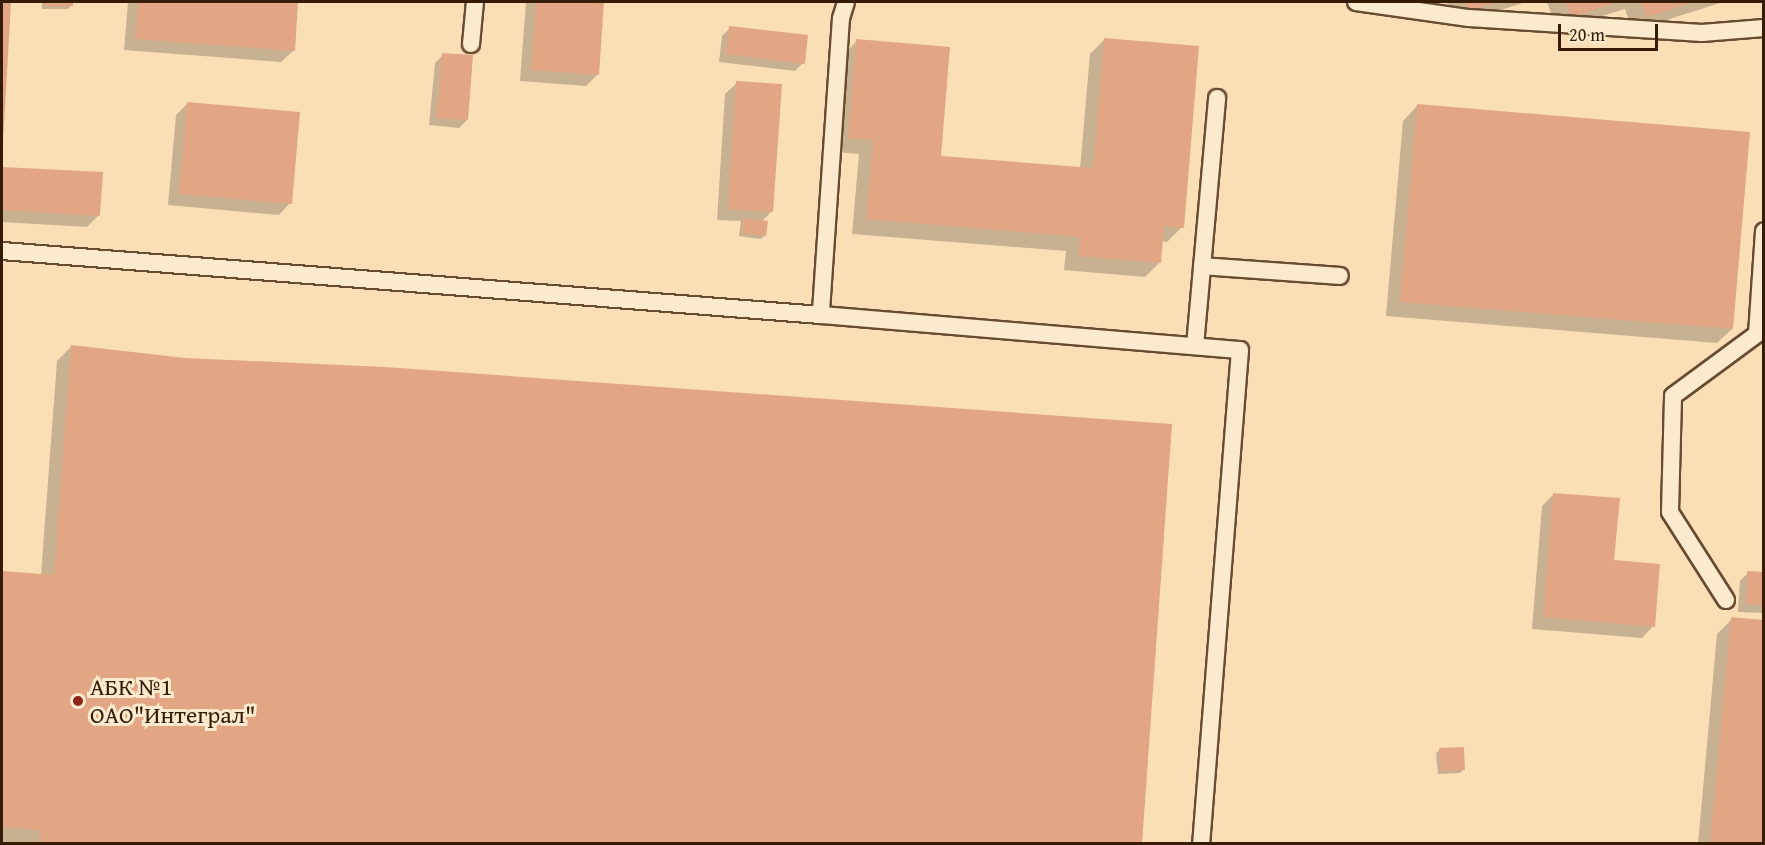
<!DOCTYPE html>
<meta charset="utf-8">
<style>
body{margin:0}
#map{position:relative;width:1765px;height:845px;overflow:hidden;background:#fadeb5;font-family:"Gentium Book Plus",serif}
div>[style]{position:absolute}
.shadow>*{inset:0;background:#0003}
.building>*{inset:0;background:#e3a685}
.roads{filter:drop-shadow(2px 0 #674c32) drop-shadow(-2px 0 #674c32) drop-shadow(0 2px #674c32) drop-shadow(0 -2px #674c32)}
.service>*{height:16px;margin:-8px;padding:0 8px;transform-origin:8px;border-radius:8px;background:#fceacf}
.dots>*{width:16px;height:16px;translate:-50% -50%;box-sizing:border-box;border:3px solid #fceacf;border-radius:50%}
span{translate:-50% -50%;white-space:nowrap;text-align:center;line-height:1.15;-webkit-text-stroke:6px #fceacf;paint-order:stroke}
.poi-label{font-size:24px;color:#361b06}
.left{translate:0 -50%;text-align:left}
.frame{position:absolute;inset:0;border:3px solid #361b06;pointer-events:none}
.scale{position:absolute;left:1558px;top:24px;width:100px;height:27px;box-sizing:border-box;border:3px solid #361b06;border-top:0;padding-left:8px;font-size:18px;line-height:21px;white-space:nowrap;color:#361b06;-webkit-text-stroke:4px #fceacf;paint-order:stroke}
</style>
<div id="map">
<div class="shadow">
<i style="clip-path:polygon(2px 2px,10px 2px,2px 149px)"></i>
<i style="clip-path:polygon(42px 2px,72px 2px,72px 5px,68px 9px,42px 9px)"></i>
<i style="clip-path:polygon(128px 2px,297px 2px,293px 51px,281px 62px,124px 50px)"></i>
<i style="clip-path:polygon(526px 2px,603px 2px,598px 74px,586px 86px,520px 81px)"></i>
<i style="clip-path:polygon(1447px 2px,1526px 2px,1454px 25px)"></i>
<i style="clip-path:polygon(1547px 2px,1723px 2px,1632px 31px,1625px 9px,1557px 30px)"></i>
<i style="clip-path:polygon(730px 28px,803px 63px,795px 71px,719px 62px,722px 36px)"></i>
<i style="clip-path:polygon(1104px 40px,1182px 227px,1167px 242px,1162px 241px,1160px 262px,1145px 277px,1064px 270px,1066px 251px,852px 234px,859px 154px,834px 152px,842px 56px,857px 41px,939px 158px,1080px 169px,1090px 54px)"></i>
<i style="clip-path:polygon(443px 55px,467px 120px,459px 128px,429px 125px,435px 63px)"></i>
<i style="clip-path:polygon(737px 83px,772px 211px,761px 222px,765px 235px,761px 239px,739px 236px,741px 221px,717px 220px,725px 94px)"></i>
<i style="clip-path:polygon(188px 103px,290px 203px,279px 215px,168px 205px,176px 115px)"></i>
<i style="clip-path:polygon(1417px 106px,1732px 329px,1717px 343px,1386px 316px,1403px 121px)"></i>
<i style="clip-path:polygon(2px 168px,101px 174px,99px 215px,87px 227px,2px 222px)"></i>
<i style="clip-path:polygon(72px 346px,1140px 844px,2px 842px,2px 572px,41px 575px,57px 361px)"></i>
<i style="clip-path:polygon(1554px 494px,1613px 562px,1653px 626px,1642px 638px,1532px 629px,1542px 506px)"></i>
<i style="clip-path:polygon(1748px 573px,1764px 574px,1764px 613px,1738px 612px,1740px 581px)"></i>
<i style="clip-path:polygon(1732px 619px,1764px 844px,1698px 844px,1717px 634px)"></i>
<i style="clip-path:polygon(1440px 750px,1463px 770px,1460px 773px,1438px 774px,1436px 753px)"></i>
</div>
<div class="building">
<i style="clip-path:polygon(2px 2px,11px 2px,3px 143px,2px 143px)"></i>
<i style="clip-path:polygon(45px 2px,73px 2px,73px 6px,45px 6px)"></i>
<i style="clip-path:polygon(138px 2px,298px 2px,295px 51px,135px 39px)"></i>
<i style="clip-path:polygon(536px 2px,604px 2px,599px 75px,531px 70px)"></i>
<i style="clip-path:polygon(1465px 2px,1497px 2px,1469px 11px)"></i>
<i style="clip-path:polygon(1566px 2px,1618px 2px,1571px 17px)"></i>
<i style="clip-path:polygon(1641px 2px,1694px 2px,1647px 17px)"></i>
<i style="clip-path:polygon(729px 26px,808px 35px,805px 64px,726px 54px)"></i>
<i style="clip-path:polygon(1104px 38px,1199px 46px,1184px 228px,1164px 226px,1161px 263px,1078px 256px,1080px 237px,866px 219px,873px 140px,848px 138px,856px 39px,950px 47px,941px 156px,1093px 168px)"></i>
<i style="clip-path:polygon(442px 53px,473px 55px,468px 120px,436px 118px)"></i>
<i style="clip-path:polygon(736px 81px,782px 84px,773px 212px,728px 209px)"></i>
<i style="clip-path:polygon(187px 102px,300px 112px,292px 204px,179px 194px)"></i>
<i style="clip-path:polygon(1417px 104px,1750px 132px,1733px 329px,1400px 302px)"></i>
<i style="clip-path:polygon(2px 167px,103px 172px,100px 216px,2px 210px)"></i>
<i style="clip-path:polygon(744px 218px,768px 221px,766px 236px,742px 233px)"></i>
<i style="clip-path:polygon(71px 345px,185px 358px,385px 367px,1172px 424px,1142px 844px,39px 844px,40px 830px,2px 827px,2px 571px,54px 575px)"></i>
<i style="clip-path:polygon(1553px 493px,1620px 498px,1614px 560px,1660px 564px,1655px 627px,1543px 617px)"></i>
<i style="clip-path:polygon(1747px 571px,1764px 572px,1764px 605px,1746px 604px)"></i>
<i style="clip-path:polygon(1731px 617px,1764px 620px,1764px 844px,1710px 844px)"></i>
<i style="clip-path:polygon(1464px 747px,1465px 770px,1441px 771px,1439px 748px)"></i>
</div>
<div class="roads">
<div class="service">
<i style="left:846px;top:2px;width:17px;rotate:107deg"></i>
<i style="left:841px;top:18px;width:298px;rotate:93.9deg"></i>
<i style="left:821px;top:315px;width:420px;rotate:4.8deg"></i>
<i style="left:1240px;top:350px;width:496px;rotate:94.5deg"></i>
<i style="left:1356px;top:2px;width:114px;rotate:8.1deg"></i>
<i style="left:1469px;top:18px;width:140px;rotate:3.7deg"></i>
<i style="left:1609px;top:27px;width:93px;rotate:3.7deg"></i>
<i style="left:1702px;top:33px;width:62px;rotate:-4.6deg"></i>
<i style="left:471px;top:44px;width:42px;rotate:-84.6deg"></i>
<i style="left:2px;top:251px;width:821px;rotate:4.47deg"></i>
<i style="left:1202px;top:266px;width:138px;rotate:4.1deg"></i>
<i style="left:1195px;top:346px;width:249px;rotate:-84.9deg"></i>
<i style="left:1726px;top:600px;width:104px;rotate:-122.5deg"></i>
<i style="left:1670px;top:512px;width:116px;rotate:-88.5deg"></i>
<i style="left:1673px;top:396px;width:104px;rotate:-36.4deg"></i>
<i style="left:1757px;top:334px;width:103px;rotate:-86.1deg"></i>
</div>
</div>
<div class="dots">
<i style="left:78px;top:701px;background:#8f2418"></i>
</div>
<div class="poi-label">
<span class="left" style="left:90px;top:701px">АБК №1<br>ОАО"Интеграл"</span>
</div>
<div class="frame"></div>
<div class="scale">20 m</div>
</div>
